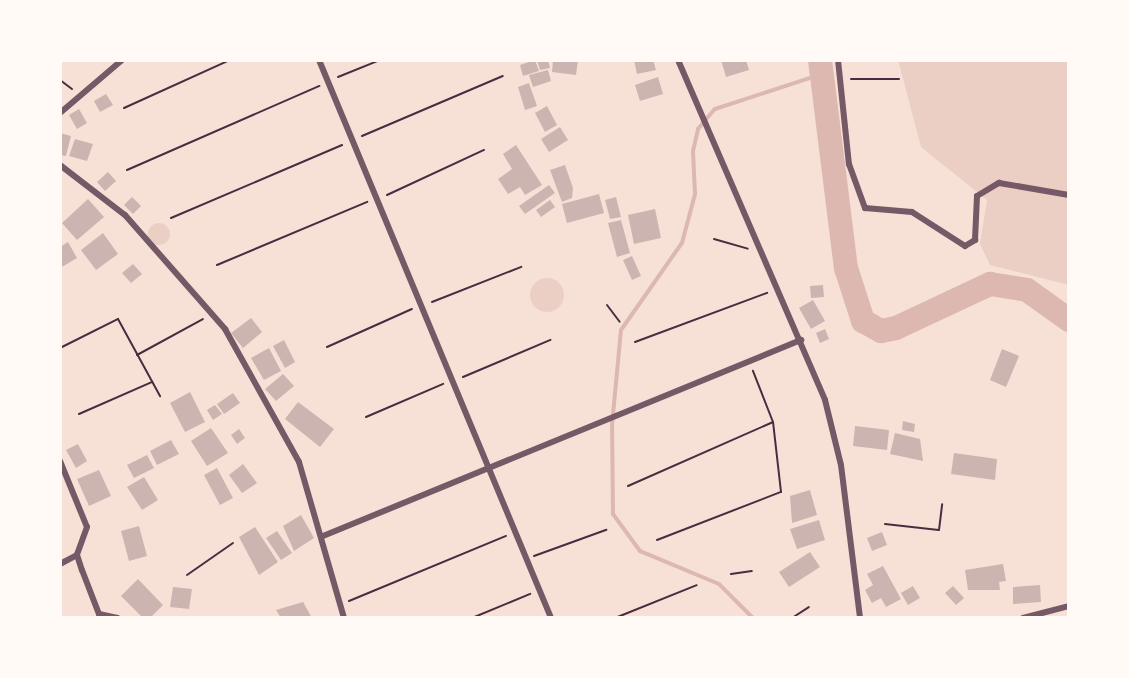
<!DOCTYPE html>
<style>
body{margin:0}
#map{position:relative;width:1129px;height:678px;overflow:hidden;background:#f7e1d7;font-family:"Fira Sans",sans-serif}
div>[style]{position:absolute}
.green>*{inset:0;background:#ebcfc5}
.round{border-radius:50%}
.stream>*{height:4px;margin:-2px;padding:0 2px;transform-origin:2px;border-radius:2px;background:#dcb8b0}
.river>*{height:24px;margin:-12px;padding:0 12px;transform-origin:12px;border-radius:12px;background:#dcb8b0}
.building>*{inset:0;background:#ccb4b1}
.path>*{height:2px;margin:-1px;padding:0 1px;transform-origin:1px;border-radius:1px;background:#4a2c40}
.minor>*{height:6px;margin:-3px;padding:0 3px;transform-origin:3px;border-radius:3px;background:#755966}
span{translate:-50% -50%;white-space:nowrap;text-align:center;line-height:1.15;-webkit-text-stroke:4.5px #fffaf5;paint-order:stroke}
.frame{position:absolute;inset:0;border:62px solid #fffaf5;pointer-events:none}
</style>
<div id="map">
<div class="green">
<i style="clip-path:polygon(898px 60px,1069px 60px,1069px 285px,990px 265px,980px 244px,987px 200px,921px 147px)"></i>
<i class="round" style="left:148px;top:223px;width:22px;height:22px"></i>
<i class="round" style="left:530px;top:278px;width:34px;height:34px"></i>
</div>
<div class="stream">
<i style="left:753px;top:618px;width:48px;rotate:-135deg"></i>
<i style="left:719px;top:584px;width:86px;rotate:-157.3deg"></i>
<i style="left:640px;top:551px;width:46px;rotate:-126.1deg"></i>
<i style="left:613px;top:514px;width:89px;rotate:-90.6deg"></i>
<i style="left:612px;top:425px;width:95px;rotate:-84.6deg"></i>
<i style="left:621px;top:330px;width:106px;rotate:-55deg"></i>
<i style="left:682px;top:243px;width:51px;rotate:-75.1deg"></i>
<i style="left:695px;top:194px;width:43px;rotate:-92.7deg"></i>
<i style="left:693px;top:151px;width:23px;rotate:-77deg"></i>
<i style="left:698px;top:129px;width:26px;rotate:-50deg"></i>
<i style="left:715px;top:109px;width:109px;rotate:-18.1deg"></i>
</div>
<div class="river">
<i style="left:820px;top:60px;width:210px;rotate:82.9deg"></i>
<i style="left:846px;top:268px;width:56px;rotate:72.2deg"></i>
<i style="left:863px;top:321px;width:21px;rotate:29deg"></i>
<i style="left:881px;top:331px;width:15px;rotate:-11deg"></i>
<i style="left:896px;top:328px;width:104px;rotate:-25.1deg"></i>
<i style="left:990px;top:284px;width:37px;rotate:9deg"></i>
<i style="left:1027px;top:290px;width:52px;rotate:35.5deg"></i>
</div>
<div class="building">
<i style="clip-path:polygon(535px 60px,539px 71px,523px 76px,520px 65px)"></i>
<i style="clip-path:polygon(537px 60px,548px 60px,550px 68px,540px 70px)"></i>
<i style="clip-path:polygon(553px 60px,578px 60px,576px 75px,552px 72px)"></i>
<i style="clip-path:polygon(634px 60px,653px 60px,656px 70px,637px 74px)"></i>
<i style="clip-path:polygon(721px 60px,746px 60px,749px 70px,726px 77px)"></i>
<i style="clip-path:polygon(548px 70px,551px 81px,533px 87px,529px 75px)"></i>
<i style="clip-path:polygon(658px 77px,663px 94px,640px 101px,635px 85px)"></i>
<i style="clip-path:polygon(529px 83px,537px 106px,525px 110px,518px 87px)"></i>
<i style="clip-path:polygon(106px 94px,113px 105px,100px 112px,94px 101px)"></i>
<i style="clip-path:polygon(547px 106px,557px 125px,545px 132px,535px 113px)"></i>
<i style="clip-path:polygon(79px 109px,87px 123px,77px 129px,69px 115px)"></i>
<i style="clip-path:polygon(560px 127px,568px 140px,549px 152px,541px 139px)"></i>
<i style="clip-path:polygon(60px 133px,71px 136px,66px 156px,60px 155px)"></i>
<i style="clip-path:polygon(75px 139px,93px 144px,87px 161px,69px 156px)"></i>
<i style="clip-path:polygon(516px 145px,542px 185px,525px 195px,520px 187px,508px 194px,498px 179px,512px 169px,503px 154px)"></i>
<i style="clip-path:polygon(565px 165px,573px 188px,572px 198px,562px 202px,550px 170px)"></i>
<i style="clip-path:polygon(108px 172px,116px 181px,105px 191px,97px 182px)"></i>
<i style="clip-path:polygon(549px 185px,555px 193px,525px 214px,519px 206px)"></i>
<i style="clip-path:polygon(599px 194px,604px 213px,567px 223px,562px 204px)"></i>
<i style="clip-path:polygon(132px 197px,141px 206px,133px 214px,124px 205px)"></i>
<i style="clip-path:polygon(616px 197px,621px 217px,610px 219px,605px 200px)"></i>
<i style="clip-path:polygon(88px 199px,104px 217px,77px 240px,62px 223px)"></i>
<i style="clip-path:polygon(550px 200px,555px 207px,541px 217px,536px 210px)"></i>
<i style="clip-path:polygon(655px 209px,661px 238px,634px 244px,628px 215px)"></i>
<i style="clip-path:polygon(621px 220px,630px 253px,617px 257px,608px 223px)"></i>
<i style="clip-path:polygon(103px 233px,118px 254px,96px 270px,81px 250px)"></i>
<i style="clip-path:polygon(68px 242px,77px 258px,60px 268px,60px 247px)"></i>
<i style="clip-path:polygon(632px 256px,641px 276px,632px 280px,623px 260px)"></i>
<i style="clip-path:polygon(133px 264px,142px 274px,131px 283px,122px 273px)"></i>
<i style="clip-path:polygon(823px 285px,824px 297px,811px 298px,810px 286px)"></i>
<i style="clip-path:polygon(813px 300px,825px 321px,811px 329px,799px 308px)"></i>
<i style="clip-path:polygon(251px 318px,262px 332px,243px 348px,231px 333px)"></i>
<i style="clip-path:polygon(825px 329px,829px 339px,820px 343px,816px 333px)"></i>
<i style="clip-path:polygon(284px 340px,295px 362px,285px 368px,273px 346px)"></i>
<i style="clip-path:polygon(269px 348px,281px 371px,264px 380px,251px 358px)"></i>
<i style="clip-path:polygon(1002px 349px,1019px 356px,1006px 387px,990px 380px)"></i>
<i style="clip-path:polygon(283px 374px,294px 386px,276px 401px,265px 389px)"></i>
<i style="clip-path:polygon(190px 392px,205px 422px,185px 432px,170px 403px)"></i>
<i style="clip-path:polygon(233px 393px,240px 403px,224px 414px,217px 404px)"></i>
<i style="clip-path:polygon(298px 402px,334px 429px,320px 447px,285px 419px)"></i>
<i style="clip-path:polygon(215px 405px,222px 414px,213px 420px,207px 410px)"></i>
<i style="clip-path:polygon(903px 421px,915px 424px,914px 432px,902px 430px)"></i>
<i style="clip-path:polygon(855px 426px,889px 430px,887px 450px,853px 446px)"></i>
<i style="clip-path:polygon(211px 428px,228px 453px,207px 466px,191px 441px)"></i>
<i style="clip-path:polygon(239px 429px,245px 438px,237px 444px,231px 435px)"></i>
<i style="clip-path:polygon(895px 433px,920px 439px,923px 461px,890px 454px)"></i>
<i style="clip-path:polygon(171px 440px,179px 454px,157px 465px,150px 451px)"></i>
<i style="clip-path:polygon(78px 444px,87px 461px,76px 468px,66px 450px)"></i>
<i style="clip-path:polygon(954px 453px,997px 459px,995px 480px,951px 474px)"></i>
<i style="clip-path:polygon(147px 455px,154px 468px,134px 478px,127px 465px)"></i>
<i style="clip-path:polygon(243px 464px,257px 483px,242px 493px,229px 475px)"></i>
<i style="clip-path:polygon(217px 468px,233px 498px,220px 505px,204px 475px)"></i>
<i style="clip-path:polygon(99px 470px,111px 496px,89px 506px,77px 479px)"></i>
<i style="clip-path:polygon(144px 477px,158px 500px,142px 510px,127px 487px)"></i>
<i style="clip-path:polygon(810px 490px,817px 515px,792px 523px,790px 496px)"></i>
<i style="clip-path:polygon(301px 515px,314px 538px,294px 551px,283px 526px)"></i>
<i style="clip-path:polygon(819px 520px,825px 540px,797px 549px,790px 529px)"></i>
<i style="clip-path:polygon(139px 526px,147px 556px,129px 561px,121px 531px)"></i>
<i style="clip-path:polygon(255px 527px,278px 562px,259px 575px,239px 537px)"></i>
<i style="clip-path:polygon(277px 531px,292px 553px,281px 560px,266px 538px)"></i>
<i style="clip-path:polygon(882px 532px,887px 545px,872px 551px,867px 538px)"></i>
<i style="clip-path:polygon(810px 552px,820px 567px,789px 587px,779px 572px)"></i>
<i style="clip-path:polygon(1003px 564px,1006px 581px,999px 582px,1000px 590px,968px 590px,965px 570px)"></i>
<i style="clip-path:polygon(883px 566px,901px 599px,886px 607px,881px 598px,872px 603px,865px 590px,873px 585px,867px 574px)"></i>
<i style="clip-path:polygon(138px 579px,163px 605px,150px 618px,143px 618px,121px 596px)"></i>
<i style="clip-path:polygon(1040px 585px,1041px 602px,1013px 604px,1013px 587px)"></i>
<i style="clip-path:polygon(913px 586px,920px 598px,908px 605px,901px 593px)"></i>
<i style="clip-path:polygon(953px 586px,964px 598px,956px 605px,945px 593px)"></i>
<i style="clip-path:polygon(173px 587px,192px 589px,189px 609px,170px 607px)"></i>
<i style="clip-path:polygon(303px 602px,312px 618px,281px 618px,276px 610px)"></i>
</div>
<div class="path">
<i style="left:338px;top:77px;width:45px;rotate:-22deg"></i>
<i style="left:851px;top:79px;width:48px"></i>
<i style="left:60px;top:80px;width:15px;rotate:37deg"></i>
<i style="left:124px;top:108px;width:116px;rotate:-24.4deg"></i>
<i style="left:362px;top:136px;width:153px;rotate:-23.1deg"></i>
<i style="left:127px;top:170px;width:210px;rotate:-23.6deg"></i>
<i style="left:387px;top:195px;width:107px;rotate:-24.9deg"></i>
<i style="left:171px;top:218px;width:186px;rotate:-23.1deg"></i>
<i style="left:714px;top:239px;width:35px;rotate:16deg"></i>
<i style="left:217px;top:265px;width:163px;rotate:-22.8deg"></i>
<i style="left:432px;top:302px;width:96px;rotate:-21.5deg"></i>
<i style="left:607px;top:305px;width:21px;rotate:53deg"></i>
<i style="left:635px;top:342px;width:141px;rotate:-20.4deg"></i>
<i style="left:327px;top:347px;width:93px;rotate:-24.1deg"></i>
<i style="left:60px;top:348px;width:65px;rotate:-26.6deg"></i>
<i style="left:118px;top:319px;width:88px;rotate:61.4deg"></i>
<i style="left:137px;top:355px;width:75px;rotate:-28.6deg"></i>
<i style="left:463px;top:377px;width:95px;rotate:-23deg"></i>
<i style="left:79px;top:414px;width:80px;rotate:-23.7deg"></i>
<i style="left:366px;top:417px;width:84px;rotate:-23.2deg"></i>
<i style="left:628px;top:486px;width:158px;rotate:-23.8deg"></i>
<i style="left:885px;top:524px;width:54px;rotate:6.3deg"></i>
<i style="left:939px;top:530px;width:26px;rotate:-83deg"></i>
<i style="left:657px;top:540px;width:133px;rotate:-21.2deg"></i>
<i style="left:781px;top:492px;width:70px;rotate:-96.5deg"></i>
<i style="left:773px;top:422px;width:55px;rotate:-111.4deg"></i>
<i style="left:534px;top:556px;width:77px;rotate:-19.9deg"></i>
<i style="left:731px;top:574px;width:21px;rotate:-8deg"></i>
<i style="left:187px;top:575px;width:56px;rotate:-34.8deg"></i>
<i style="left:349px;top:601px;width:170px;rotate:-22.5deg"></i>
<i style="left:472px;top:618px;width:63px;rotate:-22.5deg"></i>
<i style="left:615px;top:618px;width:88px;rotate:-21.9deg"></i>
<i style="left:792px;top:618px;width:20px;rotate:-33deg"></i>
</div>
<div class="minor">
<i style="left:319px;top:60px;width:604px;rotate:67.42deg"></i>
<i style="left:678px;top:60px;width:370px;rotate:66.6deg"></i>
<i style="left:825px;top:400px;width:67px;rotate:76.2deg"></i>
<i style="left:841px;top:465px;width:154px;rotate:82.9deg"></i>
<i style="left:838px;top:60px;width:105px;rotate:84deg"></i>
<i style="left:849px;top:164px;width:47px;rotate:70deg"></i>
<i style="left:865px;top:208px;width:47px;rotate:4.9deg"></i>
<i style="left:912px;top:212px;width:63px;rotate:32.7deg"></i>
<i style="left:965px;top:246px;width:12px;rotate:-31deg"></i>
<i style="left:975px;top:240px;width:44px;rotate:-87.4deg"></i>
<i style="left:977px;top:196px;width:26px;rotate:-31deg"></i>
<i style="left:999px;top:183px;width:71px;rotate:9.7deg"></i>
<i style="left:60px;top:113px;width:82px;rotate:-40.5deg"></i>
<i style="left:60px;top:165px;width:82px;rotate:37.6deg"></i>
<i style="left:125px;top:215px;width:152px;rotate:48.7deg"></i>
<i style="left:225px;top:329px;width:152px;rotate:60.9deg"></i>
<i style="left:299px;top:462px;width:162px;rotate:73.9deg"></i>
<i style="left:60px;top:461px;width:71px;rotate:67.8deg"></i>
<i style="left:87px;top:527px;width:30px;rotate:110deg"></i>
<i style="left:77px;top:555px;width:16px;rotate:72deg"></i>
<i style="left:82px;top:570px;width:47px;rotate:68.9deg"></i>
<i style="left:99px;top:614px;width:19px;rotate:12deg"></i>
<i style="left:323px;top:536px;width:517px;rotate:-22.3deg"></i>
<i style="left:60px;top:564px;width:19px;rotate:-28deg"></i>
<i style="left:1023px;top:618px;width:48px;rotate:-14.6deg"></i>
</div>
<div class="frame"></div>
</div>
